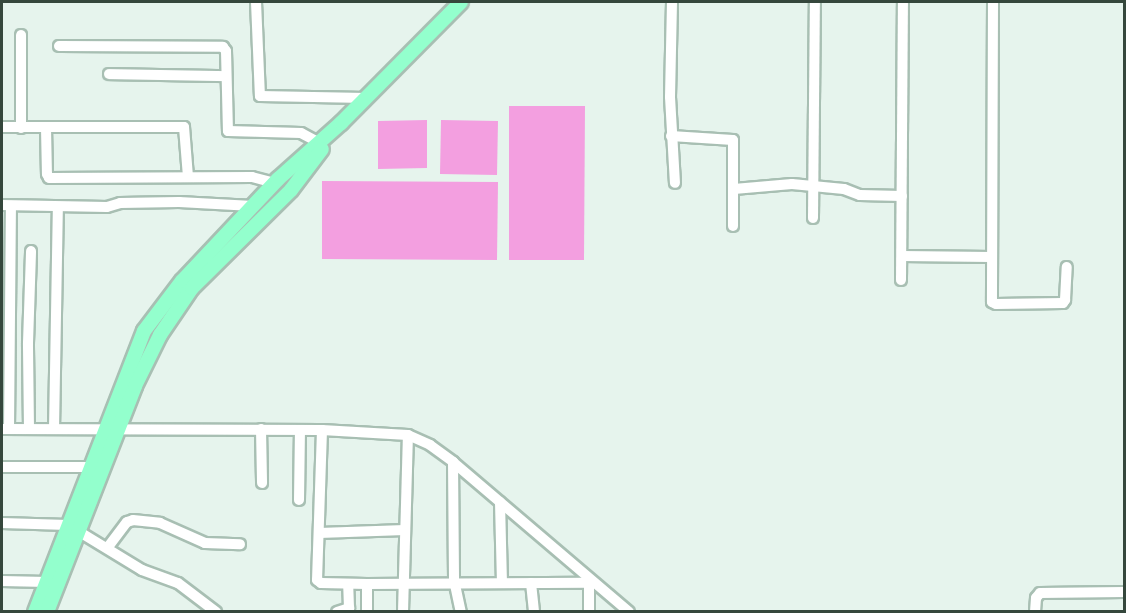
<!DOCTYPE html>
<style>
body{margin:0}
#map{position:relative;width:1126px;height:613px;overflow:hidden;background:#e6f4ed;font-family:"IBM Plex Sans",sans-serif}
div>[style]{position:absolute}
.water>*{inset:0;background:#f39fe0}
.roads{filter:drop-shadow(2px 0 #a8bfb3) drop-shadow(-2px 0 #a8bfb3) drop-shadow(0 2px #a8bfb3) drop-shadow(0 -2px #a8bfb3)}
.minor>*{height:10px;margin:-5px;padding:0 5px;transform-origin:5px;border-radius:5px;background:#fff}
.major>*{height:14px;margin:-7px;padding:0 7px;transform-origin:7px;border-radius:7px;background:#93ffcd}
span{translate:-50% -50%;white-space:nowrap;text-align:center;line-height:1.15;-webkit-text-stroke:6px #fff;paint-order:stroke}
.frame{position:absolute;inset:0;border:3px solid #35473c;pointer-events:none}
</style>
<div id="map">
<div class="water">
<i style="clip-path:polygon(509px 106px,585px 106px,584px 260px,509px 260px)"></i>
<i style="clip-path:polygon(427px 120px,427px 168px,378px 169px,378px 121px)"></i>
<i style="clip-path:polygon(441px 120px,498px 121px,497px 175px,440px 174px)"></i>
<i style="clip-path:polygon(322px 181px,498px 182px,497px 260px,322px 259px)"></i>
</div>
<div class="roads">
<div class="minor">
<i style="left:256px;top:2px;width:94px;rotate:87.6deg"></i>
<i style="left:260px;top:96px;width:106px;rotate:1.1deg"></i>
<i style="left:672px;top:2px;width:95px;rotate:91.2deg"></i>
<i style="left:670px;top:97px;width:86px;rotate:86.7deg"></i>
<i style="left:993px;top:2px;width:300px;rotate:90.2deg"></i>
<i style="left:992px;top:302px;width:4px;rotate:27deg"></i>
<i style="left:996px;top:304px;width:67px;rotate:-0.9deg"></i>
<i style="left:1063px;top:303px;width:4px;rotate:-56deg"></i>
<i style="left:1065px;top:300px;width:33px;rotate:-87deg"></i>
<i style="left:21px;top:35px;width:93px;rotate:90deg"></i>
<i style="left:59px;top:46px;width:164px;rotate:0.3deg"></i>
<i style="left:223px;top:47px;width:5px;rotate:53deg"></i>
<i style="left:226px;top:51px;width:80px;rotate:88.6deg"></i>
<i style="left:228px;top:131px;width:73px;rotate:1.6deg"></i>
<i style="left:301px;top:133px;width:21px;rotate:28deg"></i>
<i style="left:109px;top:74px;width:117px;rotate:1deg"></i>
<i style="left:2px;top:127px;width:182px"></i>
<i style="left:184px;top:127px;width:50px;rotate:85.4deg"></i>
<i style="left:46px;top:128px;width:46px;rotate:88.8deg"></i>
<i style="left:47px;top:174px;width:4px;rotate:63deg"></i>
<i style="left:49px;top:178px;width:203px;rotate:-0.3deg"></i>
<i style="left:252px;top:177px;width:23px;rotate:15deg"></i>
<i style="left:671px;top:136px;width:62px;rotate:3.7deg"></i>
<i style="left:733px;top:140px;width:86px;rotate:90deg"></i>
<i style="left:734px;top:189px;width:58px;rotate:-4.9deg"></i>
<i style="left:792px;top:184px;width:52px;rotate:5.5deg"></i>
<i style="left:844px;top:189px;width:17px;rotate:21deg"></i>
<i style="left:860px;top:195px;width:42px;rotate:1.4deg"></i>
<i style="left:2px;top:205px;width:105px;rotate:1.1deg"></i>
<i style="left:107px;top:207px;width:14px;rotate:-17deg"></i>
<i style="left:120px;top:203px;width:59px;rotate:-1deg"></i>
<i style="left:179px;top:202px;width:74px;rotate:3.1deg"></i>
<i style="left:813px;top:218px;width:216px;rotate:-89.5deg"></i>
<i style="left:902px;top:256px;width:89px;rotate:0.6deg"></i>
<i style="left:901px;top:280px;width:278px;rotate:-89.6deg"></i>
<i style="left:2px;top:429px;width:320px;rotate:0.2deg"></i>
<i style="left:322px;top:430px;width:86px;rotate:3.3deg"></i>
<i style="left:408px;top:435px;width:24px;rotate:24deg"></i>
<i style="left:430px;top:445px;width:29px;rotate:36deg"></i>
<i style="left:453px;top:462px;width:231px;rotate:40.4deg"></i>
<i style="left:9px;top:429px;width:223px;rotate:-89.5deg"></i>
<i style="left:29px;top:429px;width:86px;rotate:-90.7deg"></i>
<i style="left:28px;top:343px;width:92px;rotate:-88.1deg"></i>
<i style="left:54px;top:429px;width:222px;rotate:-89deg"></i>
<i style="left:261px;top:429px;width:54px;rotate:88.9deg"></i>
<i style="left:322px;top:430px;width:150px;rotate:91.9deg"></i>
<i style="left:317px;top:580px;width:5px;rotate:37deg"></i>
<i style="left:321px;top:583px;width:46px;rotate:1.2deg"></i>
<i style="left:367px;top:584px;width:28px;rotate:90deg"></i>
<i style="left:453px;top:462px;width:118px;rotate:89.5deg"></i>
<i style="left:454px;top:580px;width:33px;rotate:78deg"></i>
<i style="left:2px;top:467px;width:89px"></i>
<i style="left:299px;top:500px;width:70px;rotate:-89.2deg"></i>
<i style="left:500px;top:502px;width:81px;rotate:88.6deg"></i>
<i style="left:2px;top:523px;width:66px;rotate:1.7deg"></i>
<i style="left:78px;top:531px;width:75px;rotate:31.4deg"></i>
<i style="left:142px;top:570px;width:38px;rotate:20deg"></i>
<i style="left:178px;top:583px;width:48px;rotate:37.3deg"></i>
<i style="left:319px;top:533px;width:86px;rotate:-2deg"></i>
<i style="left:108px;top:547px;width:31px;rotate:-53deg"></i>
<i style="left:127px;top:522px;width:6px;rotate:-18deg"></i>
<i style="left:133px;top:520px;width:27px;rotate:6deg"></i>
<i style="left:160px;top:523px;width:49px;rotate:24deg"></i>
<i style="left:205px;top:543px;width:35px;rotate:2deg"></i>
<i style="left:589px;top:579px;width:33px;rotate:90deg"></i>
<i style="left:2px;top:581px;width:45px;rotate:1.3deg"></i>
<i style="left:531px;top:583px;width:29px;rotate:84deg"></i>
<i style="left:367px;top:584px;width:221px;rotate:-0.3deg"></i>
<i style="left:337px;top:612px;width:13px;rotate:-18deg"></i>
<i style="left:349px;top:608px;width:24px;rotate:-92deg"></i>
<i style="left:403px;top:612px;width:177px;rotate:-88.4deg"></i>
<i style="left:1035px;top:612px;width:14px;rotate:-86deg"></i>
<i style="left:1036px;top:598px;width:6px;rotate:-51deg"></i>
<i style="left:1040px;top:593px;width:84px;rotate:-0.7deg"></i>
</div>
<div class="major">
<i style="left:35px;top:612px;width:301px;rotate:-68.8deg"></i>
<i style="left:144px;top:331px;width:63px;rotate:-52.8deg"></i>
<i style="left:182px;top:281px;width:140px;rotate:-46.7deg"></i>
<i style="left:278px;top:179px;width:84px;rotate:-41.6deg"></i>
<i style="left:341px;top:123px;width:170px;rotate:-45.2deg"></i>
<i style="left:47px;top:612px;width:243px;rotate:-68.7deg"></i>
<i style="left:135px;top:386px;width:57px;rotate:-63.9deg"></i>
<i style="left:160px;top:335px;width:57px;rotate:-55.8deg"></i>
<i style="left:192px;top:288px;width:139px;rotate:-44.7deg"></i>
<i style="left:291px;top:190px;width:51px;rotate:-52.9deg"></i>
</div>
</div>
<div class="frame"></div>
</div>
